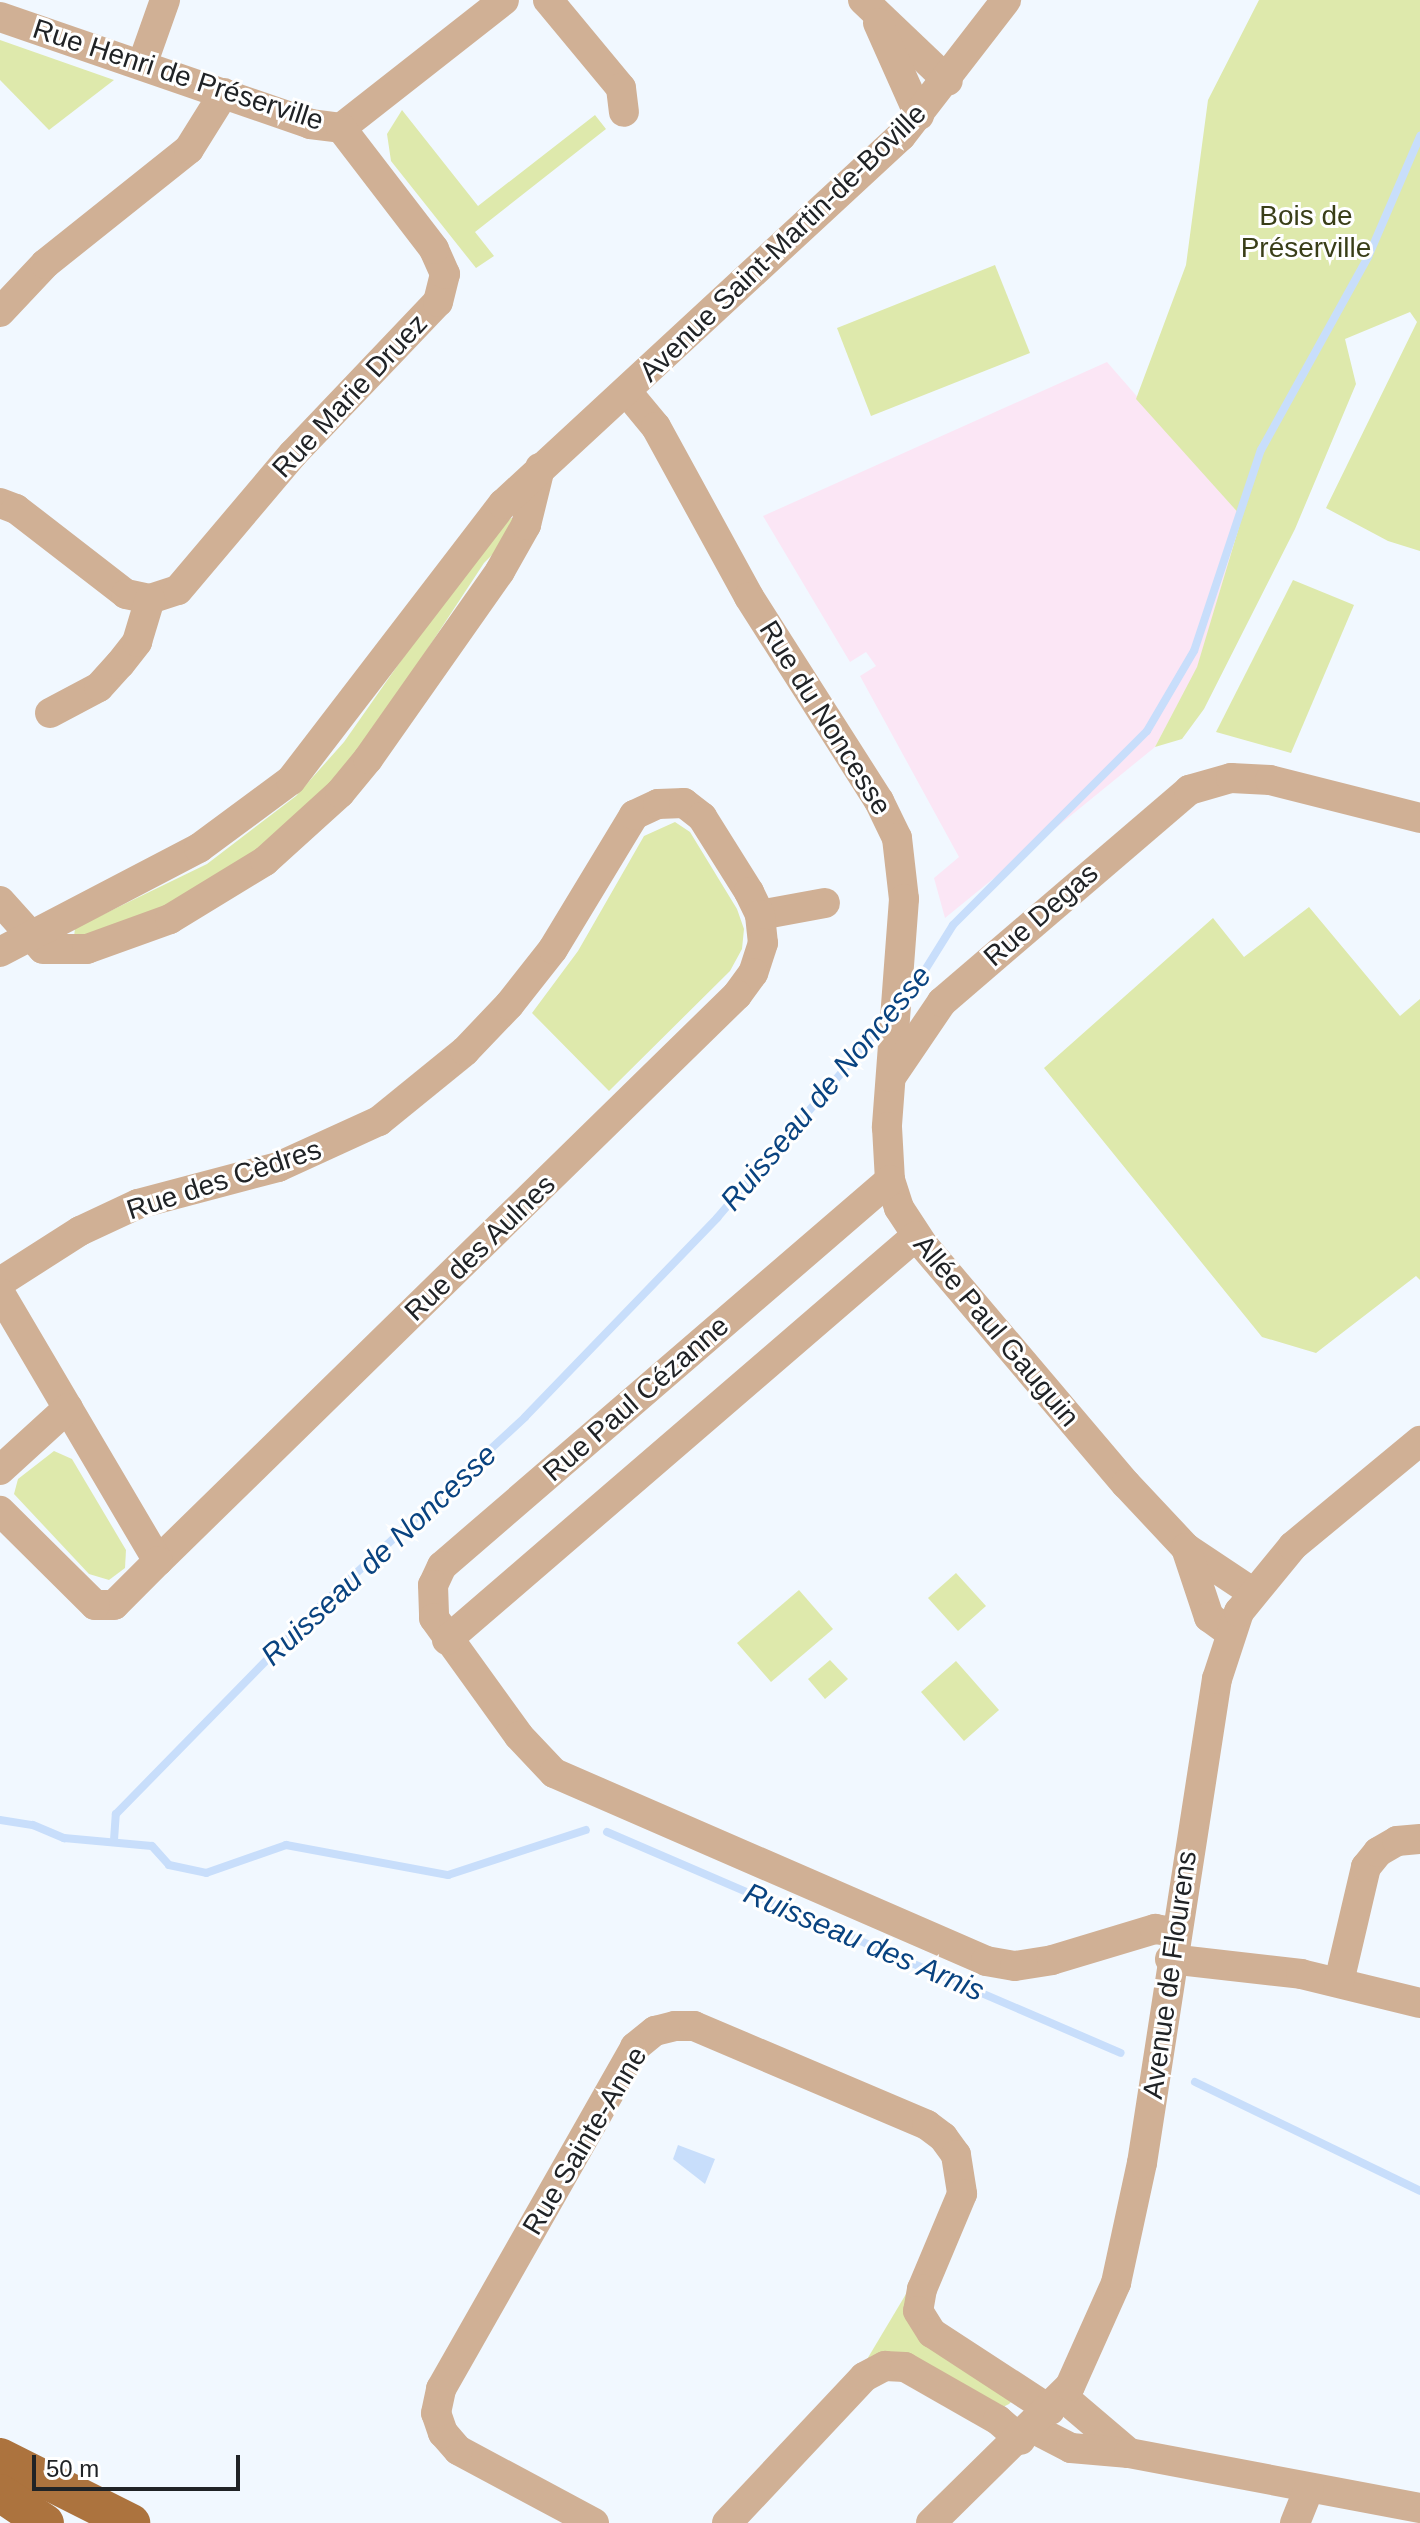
<!DOCTYPE html>
<meta charset="utf-8">
<style>
body{margin:0}
#map{position:relative;width:1420px;height:2523px;overflow:hidden;background:#f1f8ff;font-family:Arial,sans-serif}
div>[style]{position:absolute}
.education>*{inset:0;background:#fbe6f5}
.green>*{inset:0;background:#dee9ac}
.water>*{inset:0;background:#c8defb}
.stream>*{height:8px;margin:-4px;padding:0 4px;transform-origin:4px;border-radius:4px;background:#c8defb}
.minor>*{height:30px;margin:-15px;padding:0 15px;transform-origin:15px;border-radius:15px;background:#d0b095}
.major>*{height:38px;margin:-19px;padding:0 19px;transform-origin:19px;border-radius:19px;background:#ac733e}
span{translate:-50% -50%;white-space:nowrap;text-align:center;line-height:1.15;-webkit-text-stroke:6px #fff;paint-order:stroke}
.street-label{font-size:28px;color:#202326}
.park-label{font-size:28px;color:#393e18}
.water-label{font-size:30px;color:#094380;font-style:italic}
.scale{position:absolute;left:32px;top:2455px;width:208px;height:36px;box-sizing:border-box;border:4px solid #202326;border-top:0;padding-left:10px;font-size:24px;line-height:28px;white-space:nowrap;color:#202326;-webkit-text-stroke:6px #fff;paint-order:stroke}
</style>
<div id="map">
<div class="education">
<i style="clip-path:polygon(1107px 362px,1242px 517px,1197px 668px,1155px 747px,945px 918px,934px 878px,959px 857px,860px 676px,876px 666px,866px 652px,850px 662px,763px 516px)"></i>
</div>
<div class="green">
<i style="clip-path:polygon(1259px 0,1420px 0,1420px 551px,1388px 541px,1326px 508px,1417px 322px,1410px 312px,1345px 339px,1356px 384px,1295px 529px,1204px 709px,1182px 739px,1155px 747px,1197px 667px,1242px 517px,1136px 399px,1186px 265px,1208px 100px)"></i>
<i style="clip-path:polygon(0 40px,114px 80px,49px 130px,0 80px)"></i>
<i style="clip-path:polygon(402px 110px,478px 206px,595px 115px,606px 129px,475px 232px,494px 256px,476px 268px,391px 161px,387px 134px)"></i>
<i style="clip-path:polygon(995px 265px,1030px 353px,871px 416px,837px 328px)"></i>
<i style="clip-path:polygon(511px 518px,518px 520px,517px 530px,484px 563px,371px 735px,341px 773px,261px 851px,133px 926px,74px 937px,75px 928px,207px 864px,296px 796px,344px 742px,468px 565px)"></i>
<i style="clip-path:polygon(1293px 580px,1354px 605px,1291px 753px,1216px 732px)"></i>
<i style="clip-path:polygon(675px 822px,690px 832px,737px 909px,744px 929px,742px 949px,730px 971px,609px 1091px,532px 1013px,578px 951px,644px 836px)"></i>
<i style="clip-path:polygon(1309px 907px,1400px 1016px,1420px 999px,1420px 1280px,1416px 1276px,1316px 1353px,1262px 1337px,1044px 1068px,1213px 918px,1244px 957px)"></i>
<i style="clip-path:polygon(54px 1451px,72px 1459px,126px 1550px,125px 1568px,109px 1580px,89px 1574px,14px 1494px,18px 1479px)"></i>
<i style="clip-path:polygon(956px 1573px,986px 1606px,958px 1631px,928px 1598px)"></i>
<i style="clip-path:polygon(799px 1590px,833px 1629px,771px 1682px,737px 1643px)"></i>
<i style="clip-path:polygon(830px 1660px,848px 1679px,825px 1699px,808px 1679px)"></i>
<i style="clip-path:polygon(956px 1661px,999px 1710px,964px 1741px,921px 1692px)"></i>
<i style="clip-path:polygon(906px 2294px,1012px 2401px,1009px 2404px,1003px 2407px,866px 2361px)"></i>
</div>
<div class="water">
<i style="clip-path:polygon(678px 2145px,715px 2159px,705px 2184px,673px 2159px)"></i>
</div>
<div class="stream">
<i style="left:907px;top:999px;width:87px;rotate:-58.1deg"></i>
<i style="left:953px;top:925px;width:274px;rotate:-45deg"></i>
<i style="left:1147px;top:731px;width:93px;rotate:-59.6deg"></i>
<i style="left:1194px;top:651px;width:212px;rotate:-71.6deg"></i>
<i style="left:1261px;top:450px;width:221px;rotate:-61deg"></i>
<i style="left:1368px;top:257px;width:132px;rotate:-66.7deg"></i>
<i style="left:0;top:1820px;width:33px;rotate:9deg"></i>
<i style="left:33px;top:1825px;width:34px;rotate:23deg"></i>
<i style="left:64px;top:1838px;width:88px;rotate:5.2deg"></i>
<i style="left:152px;top:1846px;width:25px;rotate:48deg"></i>
<i style="left:169px;top:1865px;width:38px;rotate:12deg"></i>
<i style="left:206px;top:1873px;width:85px;rotate:-19.3deg"></i>
<i style="left:286px;top:1845px;width:165px;rotate:10.5deg"></i>
<i style="left:448px;top:1875px;width:145px;rotate:-18.1deg"></i>
<i style="left:607px;top:1832px;width:559px;rotate:23.27deg"></i>
<i style="left:114px;top:1840px;width:26px;rotate:-86deg"></i>
<i style="left:116px;top:1814px;width:283px;rotate:-45.6deg"></i>
<i style="left:314px;top:1612px;width:287px;rotate:-42.7deg"></i>
<i style="left:525px;top:1417px;width:277px;rotate:-46deg"></i>
<i style="left:717px;top:1218px;width:260px;rotate:-49.4deg"></i>
<i style="left:1195px;top:2082px;width:250px;rotate:25.8deg"></i>
</div>
<div class="minor">
<i style="left:548px;top:0;width:114px;rotate:50.3deg"></i>
<i style="left:621px;top:88px;width:24px;rotate:83deg"></i>
<i style="left:863px;top:0;width:117px;rotate:43.6deg"></i>
<i style="left:0;top:17px;width:328px;rotate:19deg"></i>
<i style="left:310px;top:124px;width:31px;rotate:7deg"></i>
<i style="left:341px;top:128px;width:207px;rotate:-38.1deg"></i>
<i style="left:878px;top:23px;width:101px;rotate:66deg"></i>
<i style="left:142px;top:65px;width:69px;rotate:-70.5deg"></i>
<i style="left:0;top:312px;width:66px;rotate:-46.8deg"></i>
<i style="left:45px;top:264px;width:184px;rotate:-38.6deg"></i>
<i style="left:189px;top:149px;width:66px;rotate:-58deg"></i>
<i style="left:627px;top:392px;width:45px;rotate:50.4deg"></i>
<i style="left:656px;top:427px;width:194px;rotate:61.3deg"></i>
<i style="left:749px;top:597px;width:242px;rotate:57.5deg"></i>
<i style="left:879px;top:801px;width:41px;rotate:64.1deg"></i>
<i style="left:897px;top:838px;width:61px;rotate:83.5deg"></i>
<i style="left:904px;top:899px;width:229px;rotate:94.3deg"></i>
<i style="left:887px;top:1127px;width:53px;rotate:86.8deg"></i>
<i style="left:890px;top:1180px;width:29px;rotate:72deg"></i>
<i style="left:899px;top:1208px;width:45px;rotate:56.7deg"></i>
<i style="left:924px;top:1246px;width:312px;rotate:49.7deg"></i>
<i style="left:1126px;top:1484px;width:88px;rotate:46.8deg"></i>
<i style="left:1186px;top:1548px;width:79px;rotate:33.7deg"></i>
<i style="left:0;top:503px;width:17px;rotate:21deg"></i>
<i style="left:16px;top:509px;width:139px;rotate:37.7deg"></i>
<i style="left:126px;top:594px;width:25px;rotate:12deg"></i>
<i style="left:150px;top:599px;width:29px;rotate:-18deg"></i>
<i style="left:178px;top:590px;width:178px;rotate:-49.8deg"></i>
<i style="left:293px;top:454px;width:210px;rotate:-46.4deg"></i>
<i style="left:438px;top:302px;width:29px;rotate:-76deg"></i>
<i style="left:445px;top:274px;width:27px;rotate:-114deg"></i>
<i style="left:434px;top:249px;width:153px;rotate:-127.5deg"></i>
<i style="left:50px;top:713px;width:55px;rotate:-28deg"></i>
<i style="left:99px;top:687px;width:31px;rotate:-48deg"></i>
<i style="left:120px;top:664px;width:28px;rotate:-52deg"></i>
<i style="left:137px;top:642px;width:45px;rotate:-73.2deg"></i>
<i style="left:0;top:901px;width:64px;rotate:48.1deg"></i>
<i style="left:43px;top:949px;width:44px"></i>
<i style="left:87px;top:949px;width:88px;rotate:-19.9deg"></i>
<i style="left:170px;top:919px;width:111px;rotate:-31.4deg"></i>
<i style="left:265px;top:861px;width:101px;rotate:-42.2deg"></i>
<i style="left:340px;top:793px;width:44px;rotate:-50.5deg"></i>
<i style="left:368px;top:759px;width:230px;rotate:-54.9deg"></i>
<i style="left:500px;top:571px;width:53px;rotate:-60.5deg"></i>
<i style="left:526px;top:525px;width:59px;rotate:-76.2deg"></i>
<i style="left:760px;top:915px;width:66px;rotate:-10.5deg"></i>
<i style="left:0;top:952px;width:225px;rotate:-27.6deg"></i>
<i style="left:199px;top:848px;width:114px;rotate:-36.5deg"></i>
<i style="left:291px;top:780px;width:348px;rotate:-52.5deg"></i>
<i style="left:503px;top:504px;width:542px;rotate:-42.76deg"></i>
<i style="left:901px;top:136px;width:172px;rotate:-52.3deg"></i>
<i style="left:891px;top:1077px;width:91px;rotate:-55.8deg"></i>
<i style="left:942px;top:1002px;width:326px;rotate:-40.6deg"></i>
<i style="left:1189px;top:790px;width:44px;rotate:-15.9deg"></i>
<i style="left:1231px;top:778px;width:39px;rotate:3deg"></i>
<i style="left:1270px;top:780px;width:155px;rotate:14.2deg"></i>
<i style="left:890px;top:1180px;width:591px;rotate:139.25deg"></i>
<i style="left:442px;top:1566px;width:21px;rotate:115deg"></i>
<i style="left:433px;top:1585px;width:33px;rotate:88deg"></i>
<i style="left:434px;top:1618px;width:145px;rotate:54.2deg"></i>
<i style="left:519px;top:1736px;width:51px;rotate:46.6deg"></i>
<i style="left:554px;top:1773px;width:471px;rotate:23.5deg"></i>
<i style="left:986px;top:1961px;width:29px;rotate:10deg"></i>
<i style="left:1015px;top:1966px;width:37px;rotate:-9deg"></i>
<i style="left:1052px;top:1960px;width:108px;rotate:-16.8deg"></i>
<i style="left:1155px;top:1929px;width:19px;rotate:9deg"></i>
<i style="left:0;top:1282px;width:95px;rotate:-32.5deg"></i>
<i style="left:80px;top:1231px;width:64px;rotate:-25deg"></i>
<i style="left:138px;top:1204px;width:145px;rotate:-14.8deg"></i>
<i style="left:278px;top:1167px;width:111px;rotate:-24.5deg"></i>
<i style="left:379px;top:1121px;width:111px;rotate:-39.1deg"></i>
<i style="left:465px;top:1051px;width:64px;rotate:-46.3deg"></i>
<i style="left:509px;top:1005px;width:71px;rotate:-51.8deg"></i>
<i style="left:553px;top:949px;width:157px;rotate:-58.8deg"></i>
<i style="left:634px;top:815px;width:26px;rotate:-25deg"></i>
<i style="left:658px;top:804px;width:26px;rotate:-2deg"></i>
<i style="left:684px;top:803px;width:23px;rotate:38deg"></i>
<i style="left:702px;top:817px;width:89px;rotate:57.9deg"></i>
<i style="left:749px;top:892px;width:25px;rotate:64deg"></i>
<i style="left:760px;top:915px;width:28px;rotate:84deg"></i>
<i style="left:763px;top:943px;width:32px;rotate:108deg"></i>
<i style="left:753px;top:973px;width:27px;rotate:126deg"></i>
<i style="left:737px;top:995px;width:810px;rotate:135.65deg"></i>
<i style="left:0;top:1293px;width:311px;rotate:59.5deg"></i>
<i style="left:158px;top:1561px;width:62px;rotate:135deg"></i>
<i style="left:114px;top:1605px;width:19px;rotate:180deg"></i>
<i style="left:95px;top:1605px;width:134px;rotate:-135.3deg"></i>
<i style="left:0;top:1470px;width:92px;rotate:-42.4deg"></i>
<i style="left:1186px;top:1548px;width:73px;rotate:71.6deg"></i>
<i style="left:1209px;top:1617px;width:26px;rotate:36deg"></i>
<i style="left:447px;top:1640px;width:619px;rotate:-40.74deg"></i>
<i style="left:1170px;top:1959px;width:132px;rotate:6.5deg"></i>
<i style="left:1301px;top:1974px;width:122px;rotate:13.7deg"></i>
<i style="left:1339px;top:1982px;width:118px;rotate:-76.8deg"></i>
<i style="left:1366px;top:1867px;width:19px;rotate:-51deg"></i>
<i style="left:1378px;top:1852px;width:22px;rotate:-30deg"></i>
<i style="left:1397px;top:1841px;width:23px;rotate:-5deg"></i>
<i style="left:1062px;top:2396px;width:88px;rotate:40.4deg"></i>
<i style="left:1032px;top:2428px;width:44px;rotate:27.1deg"></i>
<i style="left:1071px;top:2448px;width:58px;rotate:4.9deg"></i>
<i style="left:1129px;top:2453px;width:296px;rotate:10.7deg"></i>
<i style="left:594px;top:2523px;width:154px;rotate:-151.8deg"></i>
<i style="left:458px;top:2450px;width:23px;rotate:-131deg"></i>
<i style="left:443px;top:2433px;width:21px;rotate:-109deg"></i>
<i style="left:436px;top:2413px;width:25px;rotate:-78deg"></i>
<i style="left:441px;top:2389px;width:393px;rotate:-60.4deg"></i>
<i style="left:635px;top:2047px;width:26px;rotate:-39deg"></i>
<i style="left:655px;top:2031px;width:21px;rotate:-14deg"></i>
<i style="left:675px;top:2026px;width:19px"></i>
<i style="left:694px;top:2026px;width:253px;rotate:23deg"></i>
<i style="left:927px;top:2125px;width:20px;rotate:37deg"></i>
<i style="left:943px;top:2137px;width:22px;rotate:54deg"></i>
<i style="left:956px;top:2155px;width:39px;rotate:81deg"></i>
<i style="left:962px;top:2194px;width:103px;rotate:112.8deg"></i>
<i style="left:922px;top:2289px;width:22px;rotate:100deg"></i>
<i style="left:918px;top:2311px;width:26px;rotate:58deg"></i>
<i style="left:932px;top:2333px;width:141px;rotate:33.1deg"></i>
<i style="left:727px;top:2523px;width:200px;rotate:-46.8deg"></i>
<i style="left:864px;top:2377px;width:24px;rotate:-28deg"></i>
<i style="left:885px;top:2366px;width:20px;rotate:3deg"></i>
<i style="left:905px;top:2367px;width:107px;rotate:29.7deg"></i>
<i style="left:998px;top:2420px;width:30px;rotate:41deg"></i>
<i style="left:931px;top:2523px;width:195px;rotate:-44.6deg"></i>
<i style="left:1070px;top:2386px;width:113px;rotate:-65.9deg"></i>
<i style="left:1116px;top:2283px;width:123px;rotate:-77.8deg"></i>
<i style="left:1142px;top:2163px;width:490px;rotate:-81.2deg"></i>
<i style="left:1217px;top:1679px;width:71px;rotate:-71.8deg"></i>
<i style="left:1239px;top:1612px;width:85px;rotate:-50.7deg"></i>
<i style="left:1293px;top:1546px;width:165px;rotate:-39.6deg"></i>
<i style="left:1295px;top:2523px;width:37px;rotate:-68deg"></i>
</div>
<div class="major">
<i style="left:0;top:2457px;width:147px;rotate:26.7deg"></i>
<i style="left:0;top:2493px;width:54px;rotate:33.7deg"></i>
</div>
<div class="street-label">
<span style="left:178px;top:75px;rotate:18deg">Rue Henri de Préserville</span>
<span style="left:783px;top:243px;rotate:-44deg">Avenue Saint-Martin-de-Boville</span>
<span style="left:350px;top:396px;rotate:-47deg">Rue Marie Druez</span>
<span style="left:825px;top:718px;rotate:58deg">Rue du Noncesse</span>
<span style="left:1041px;top:915px;rotate:-41deg">Rue Degas</span>
<span style="left:224px;top:1180px;rotate:-18deg">Rue des Cèdres</span>
<span style="left:480px;top:1248px;rotate:-44deg">Rue des Aulnes</span>
<span style="left:996px;top:1331px;rotate:50deg">Allée Paul Gauguin</span>
<span style="left:636px;top:1399px;rotate:-41deg">Rue Paul Cézanne</span>
<span style="left:1170px;top:1975px;rotate:-82deg">Avenue de Flourens</span>
<span style="left:585px;top:2141px;rotate:-59deg">Rue Sainte-Anne</span>
</div>
<div class="park-label">
<span style="left:1306px;top:232px">Bois de<br>Préserville</span>
</div>
<div class="water-label">
<span style="left:826px;top:1088px;rotate:-50deg">Ruisseau de Noncesse</span>
<span style="left:379px;top:1555px;rotate:-43deg">Ruisseau de Noncesse</span>
<span style="left:864px;top:1942px;rotate:23deg">Ruisseau des Arnis</span>
</div>
<div class="scale">50 m</div>
</div>
